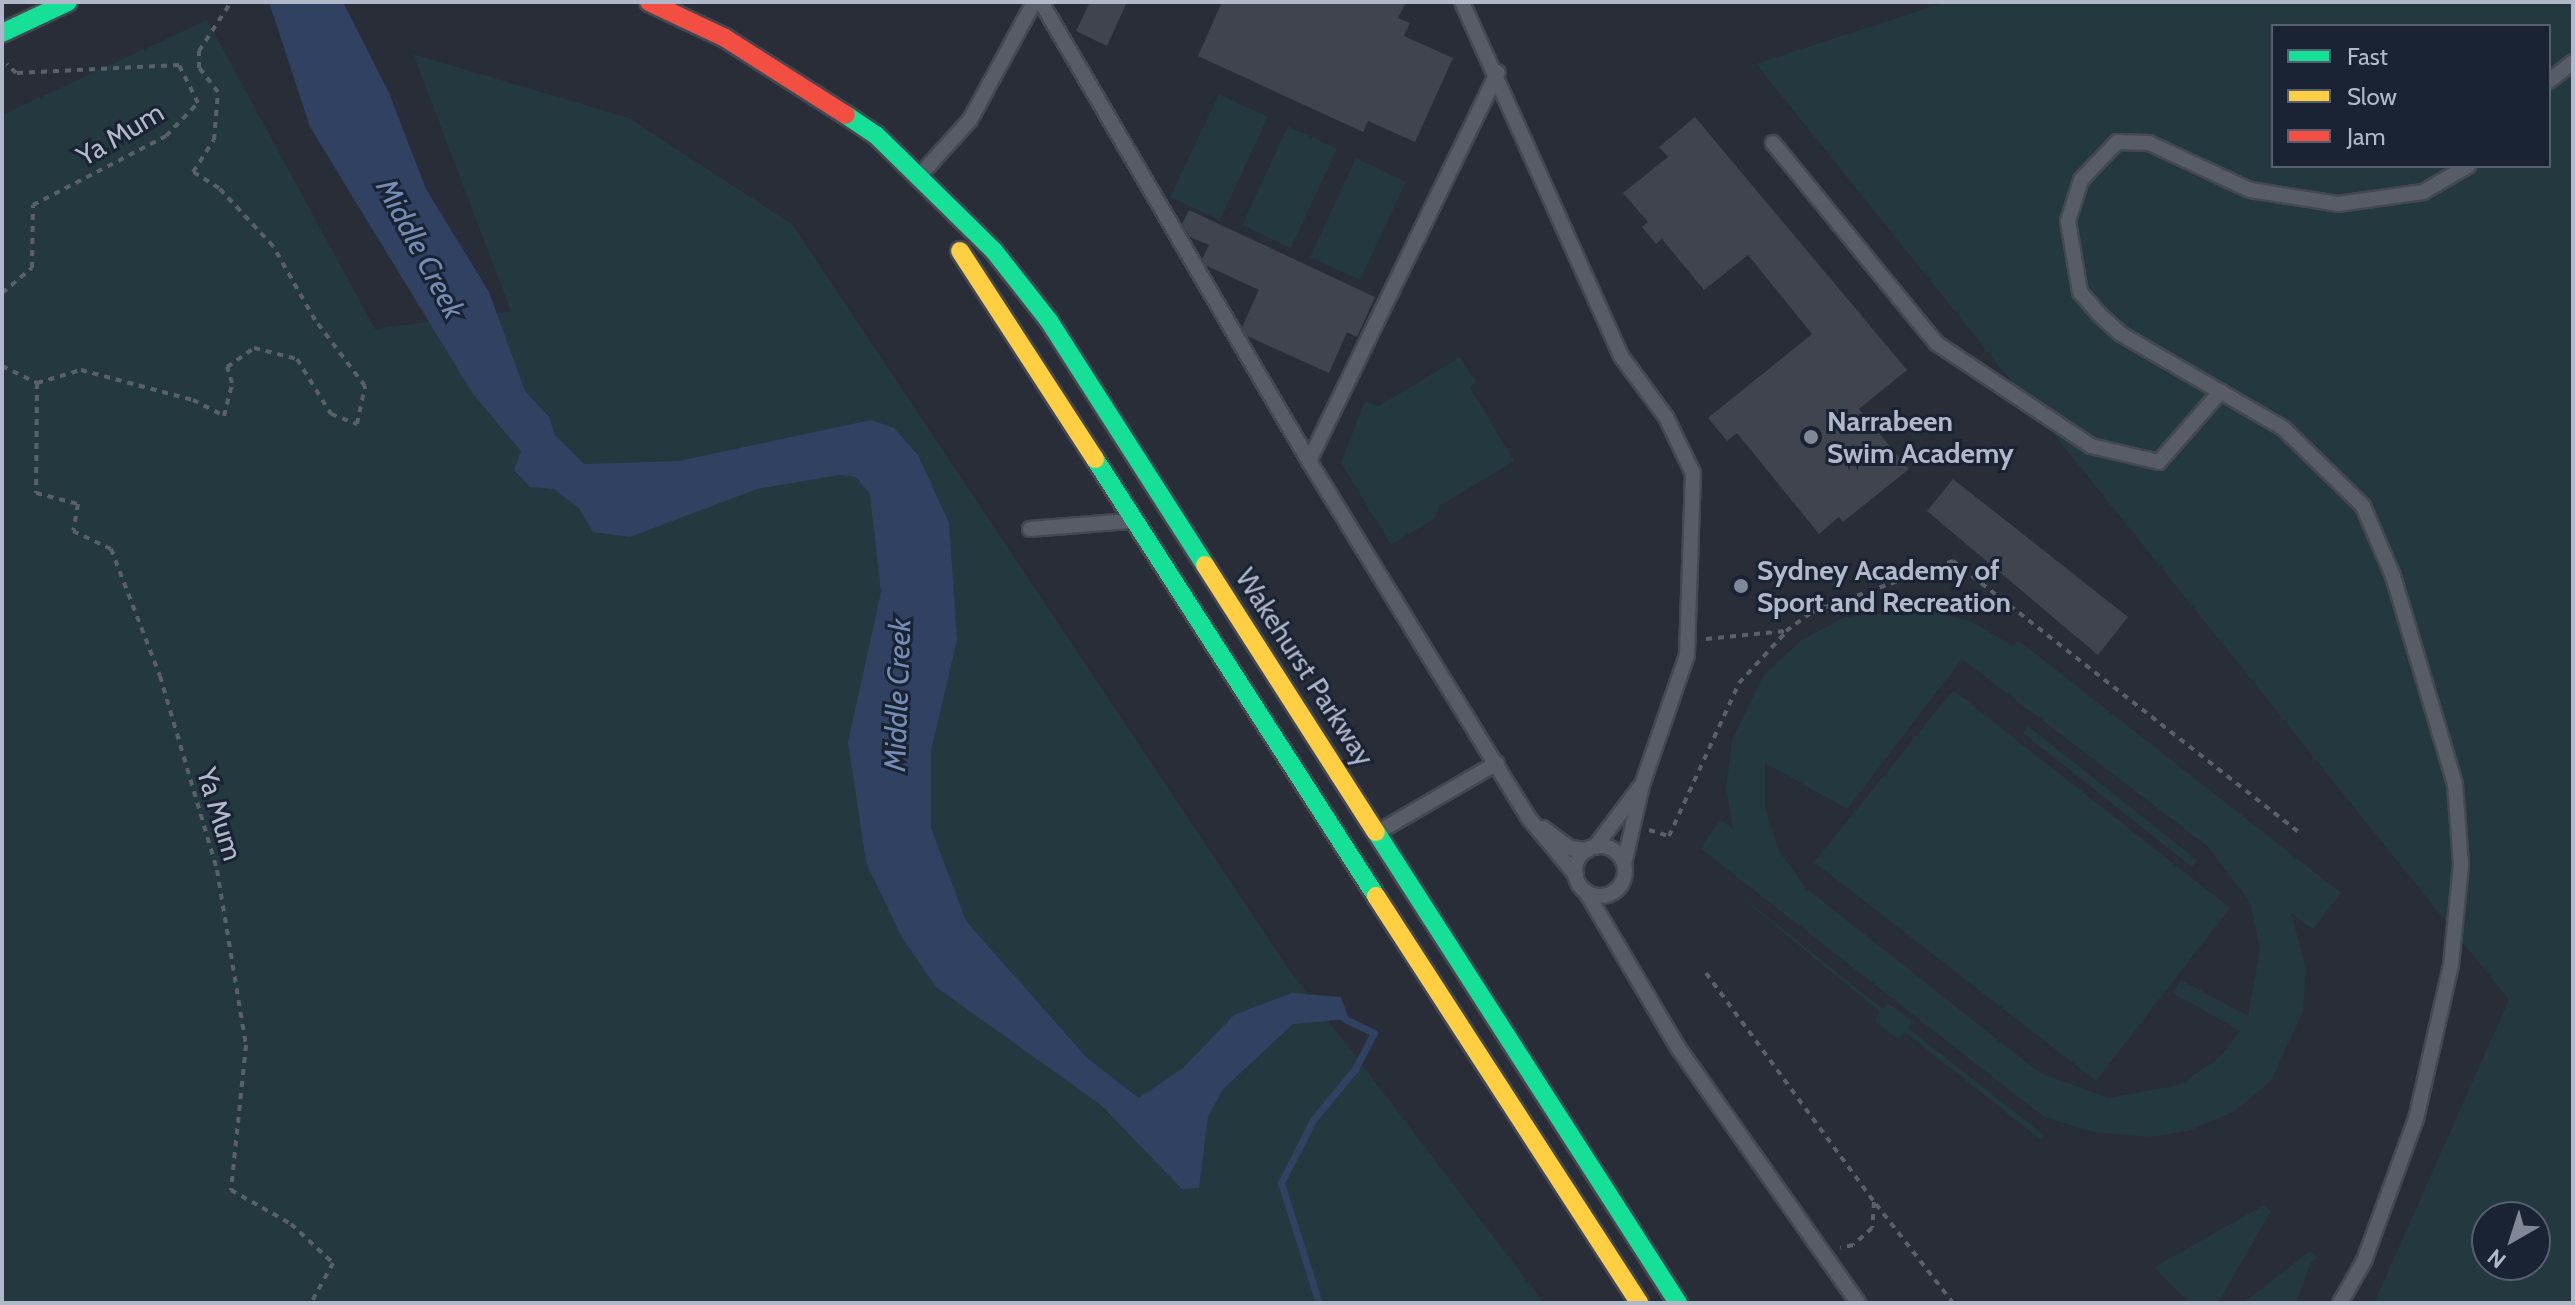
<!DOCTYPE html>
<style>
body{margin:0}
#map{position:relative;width:2575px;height:1305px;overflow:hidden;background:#282d38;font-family:Cabin,sans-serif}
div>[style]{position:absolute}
.green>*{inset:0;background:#24383f}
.water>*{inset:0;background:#304162}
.stream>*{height:7px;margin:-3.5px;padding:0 3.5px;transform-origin:3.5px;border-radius:3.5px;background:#304162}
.building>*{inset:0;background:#3f444e}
.path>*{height:4px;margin-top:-2px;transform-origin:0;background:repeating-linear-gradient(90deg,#5a6068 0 6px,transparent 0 12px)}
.roads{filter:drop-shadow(2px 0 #444851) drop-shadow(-2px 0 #444851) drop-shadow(0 2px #444851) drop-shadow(0 -2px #444851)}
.lane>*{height:14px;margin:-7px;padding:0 7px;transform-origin:7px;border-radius:7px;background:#585c66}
.lane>.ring{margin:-7px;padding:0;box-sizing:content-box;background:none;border:14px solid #585c66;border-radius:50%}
.fast>*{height:18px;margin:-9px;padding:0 9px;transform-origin:9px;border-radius:9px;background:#16e098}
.slow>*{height:18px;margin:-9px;padding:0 9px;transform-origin:9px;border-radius:9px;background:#ffcf43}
.jam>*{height:18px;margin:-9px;padding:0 9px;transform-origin:9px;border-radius:9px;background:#f24e42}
.dots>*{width:22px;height:22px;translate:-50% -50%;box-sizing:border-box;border:4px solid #1a2333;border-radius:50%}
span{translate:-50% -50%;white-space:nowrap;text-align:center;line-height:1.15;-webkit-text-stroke:6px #1a2333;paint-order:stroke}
.street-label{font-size:28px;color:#b0b8ca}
.poi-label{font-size:28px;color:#b0b8ca;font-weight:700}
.left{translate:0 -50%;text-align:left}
.water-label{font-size:30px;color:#758cb5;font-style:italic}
.frame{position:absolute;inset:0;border:4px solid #b0b8ca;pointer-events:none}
.legend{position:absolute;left:2271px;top:24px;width:280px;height:144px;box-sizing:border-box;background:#1a2333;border:2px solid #565f6f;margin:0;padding:10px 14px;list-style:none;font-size:24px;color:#b0b8ca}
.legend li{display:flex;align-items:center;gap:16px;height:40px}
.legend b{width:40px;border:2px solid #565f6f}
.north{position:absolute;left:2471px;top:1201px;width:80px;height:80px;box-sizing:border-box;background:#1a2333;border:2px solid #565f6f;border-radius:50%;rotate:219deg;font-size:22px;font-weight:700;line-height:32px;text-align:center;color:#b0b8ca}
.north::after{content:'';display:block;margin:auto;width:28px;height:36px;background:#808797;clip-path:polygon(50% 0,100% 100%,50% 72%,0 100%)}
</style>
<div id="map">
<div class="green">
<i style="clip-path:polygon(evenodd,1946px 2px,2573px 2px,2573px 1303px,2374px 1303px,2509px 1000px,1756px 64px,1946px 2px,2273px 26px,2549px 26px,2549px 166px,2273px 166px,2273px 26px,1946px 2px,2487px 1217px,2535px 1217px,2535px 1265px,2487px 1265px,2487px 1217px)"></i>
<i style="clip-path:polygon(207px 20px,375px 329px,511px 311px,413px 54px,629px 118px,793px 225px,1291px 972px,1544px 1303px,2px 1303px,2px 115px)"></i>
<i style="clip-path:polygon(1219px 94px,1268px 117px,1220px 220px,1170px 197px)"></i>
<i style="clip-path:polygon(1288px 126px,1337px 149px,1291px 248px,1242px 225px)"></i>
<i style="clip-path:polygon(1356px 158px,1406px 182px,1360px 280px,1310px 257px)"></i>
<i style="clip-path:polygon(1460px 357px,1476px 382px,1470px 387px,1514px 461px,1439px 506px,1435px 518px,1391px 545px,1341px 463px,1365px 401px,1379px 406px)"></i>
<i style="clip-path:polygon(evenodd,1921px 609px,1970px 621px,2013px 646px,2018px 640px,2341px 893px,2313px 929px,2291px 913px,2306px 969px,2303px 1012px,2271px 1081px,2235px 1111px,2189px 1131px,2150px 1137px,2093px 1132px,2044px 1117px,1700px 848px,1721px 820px,1733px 829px,1726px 788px,1732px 740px,1763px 676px,1800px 641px,1845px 617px,1921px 609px,1962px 659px,2206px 845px,2250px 902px,2260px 949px,2248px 1016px,2181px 980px,2173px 993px,2240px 1031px,2219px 1058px,2179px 1085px,2109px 1098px,2040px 1073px,1807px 889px,1779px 851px,1765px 807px,1765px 763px,1847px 809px,1962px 659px)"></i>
<i style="clip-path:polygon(1953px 690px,2230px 908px,2096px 1081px,1814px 862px)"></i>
<i style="clip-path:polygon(2028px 726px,2197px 860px,2192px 867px,2023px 733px)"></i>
<i style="clip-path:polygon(1718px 878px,1883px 1009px,1888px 1003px,1912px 1021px,1908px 1028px,2045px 1136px,2041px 1140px,1905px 1032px,1898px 1039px,1874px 1021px,1880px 1012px)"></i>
<i style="clip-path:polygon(2264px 1205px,2271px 1211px,2218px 1303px,2190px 1303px,2154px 1267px)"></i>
<i style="clip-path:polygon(2310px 1251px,2318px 1258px,2311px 1262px,2296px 1303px,2243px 1303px)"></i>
</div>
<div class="water">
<i style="clip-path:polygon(269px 2px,343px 2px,389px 93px,426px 189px,489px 292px,525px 391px,549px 417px,555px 435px,584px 464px,679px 461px,871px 420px,894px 428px,918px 455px,949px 523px,957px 640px,931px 751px,931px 828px,966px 921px,1087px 1058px,1139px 1098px,1183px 1068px,1234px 1015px,1292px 993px,1341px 997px,1349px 1019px,1293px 1024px,1223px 1089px,1208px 1117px,1199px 1188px,1182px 1189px,1101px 1105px,936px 987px,901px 936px,866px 862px,848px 742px,881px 592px,870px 494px,856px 477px,839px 475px,757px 489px,630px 537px,593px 532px,579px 508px,554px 489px,530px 487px,514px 470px,521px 451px,473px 394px,310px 127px)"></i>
</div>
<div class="stream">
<i style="left:1319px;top:1303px;width:126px;rotate:-107.6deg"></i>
<i style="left:1281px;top:1183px;width:71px;rotate:-63.1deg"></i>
<i style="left:1313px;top:1120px;width:66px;rotate:-50.5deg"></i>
<i style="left:1355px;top:1069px;width:41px;rotate:-62.2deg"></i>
<i style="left:1374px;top:1033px;width:34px;rotate:-154deg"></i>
</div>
<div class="building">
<i style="clip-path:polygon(1090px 2px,1127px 2px,1107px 46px,1076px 31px)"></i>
<i style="clip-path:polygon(1222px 2px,1406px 2px,1398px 18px,1410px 23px,1404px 36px,1453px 58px,1415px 142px,1368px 121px,1363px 132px,1198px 56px)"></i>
<i style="clip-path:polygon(1695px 117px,1907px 370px,1859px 409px,1909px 469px,1843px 522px,1839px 517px,1819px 534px,1737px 433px,1727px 441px,1708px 418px,1812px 334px,1748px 255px,1704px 290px,1662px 239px,1656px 244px,1642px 227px,1648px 222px,1623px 193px,1668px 157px,1659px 147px)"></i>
<i style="clip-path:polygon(1189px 210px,1375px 297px,1357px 337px,1347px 332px,1329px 373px,1247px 336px,1242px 327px,1259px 290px,1207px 266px,1202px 259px,1209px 245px,1190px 237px,1182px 224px)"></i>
<i style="clip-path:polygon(1953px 479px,2128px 617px,2098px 655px,1927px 511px)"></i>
</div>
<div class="path">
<i style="left:2px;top:293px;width:39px;rotate:-40deg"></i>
<i style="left:32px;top:268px;width:63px;rotate:-89.1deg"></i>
<i style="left:33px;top:205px;width:150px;rotate:-27.4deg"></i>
<i style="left:166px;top:136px;width:46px;rotate:-45.9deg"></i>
<i style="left:198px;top:103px;width:42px;rotate:-116.6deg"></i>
<i style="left:179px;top:65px;width:163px;rotate:177.2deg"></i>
<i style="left:16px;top:73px;width:13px;rotate:-135deg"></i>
<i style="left:2px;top:366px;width:39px;rotate:26deg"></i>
<i style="left:37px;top:383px;width:110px;rotate:90.5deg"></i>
<i style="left:36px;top:493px;width:43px;rotate:14.7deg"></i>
<i style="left:78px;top:504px;width:27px;rotate:100deg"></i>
<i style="left:73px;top:531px;width:42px;rotate:25.3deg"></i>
<i style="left:111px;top:549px;width:136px;rotate:68.9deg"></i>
<i style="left:160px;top:676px;width:202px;rotate:73.6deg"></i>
<i style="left:217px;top:870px;width:177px;rotate:80.6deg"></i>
<i style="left:246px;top:1045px;width:146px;rotate:95.9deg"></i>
<i style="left:231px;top:1190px;width:69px;rotate:29.5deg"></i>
<i style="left:291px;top:1224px;width:57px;rotate:42.9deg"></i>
<i style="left:333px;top:1263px;width:46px;rotate:118.8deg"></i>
<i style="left:37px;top:383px;width:46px;rotate:-16.5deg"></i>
<i style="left:81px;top:370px;width:116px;rotate:15deg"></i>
<i style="left:193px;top:400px;width:35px;rotate:27deg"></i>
<i style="left:224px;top:416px;width:34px;rotate:-76deg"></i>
<i style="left:232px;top:383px;width:17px;rotate:-107deg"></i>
<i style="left:227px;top:367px;width:33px;rotate:-35deg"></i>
<i style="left:254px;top:348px;width:44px;rotate:14.3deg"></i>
<i style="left:297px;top:359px;width:65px;rotate:58.3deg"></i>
<i style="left:331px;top:414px;width:28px;rotate:21deg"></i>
<i style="left:357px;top:424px;width:39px;rotate:-78deg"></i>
<i style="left:365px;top:386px;width:83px;rotate:-127.1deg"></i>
<i style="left:315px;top:320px;width:85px;rotate:-119.6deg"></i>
<i style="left:273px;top:246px;width:79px;rotate:-133deg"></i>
<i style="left:219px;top:188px;width:31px;rotate:-148deg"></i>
<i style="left:193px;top:172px;width:38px;rotate:-57deg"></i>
<i style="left:214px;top:140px;width:48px;rotate:-85.2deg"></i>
<i style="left:218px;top:92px;width:31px;rotate:-128deg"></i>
<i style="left:199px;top:68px;width:17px;rotate:-90deg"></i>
<i style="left:199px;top:51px;width:59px;rotate:-56.9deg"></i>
<i style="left:1706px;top:639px;width:80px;rotate:-5.7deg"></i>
<i style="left:1786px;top:631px;width:32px;rotate:-36deg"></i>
<i style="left:1812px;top:612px;width:150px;rotate:-19.9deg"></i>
<i style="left:1953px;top:561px;width:439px;rotate:38.1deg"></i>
<i style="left:1649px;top:830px;width:21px;rotate:17deg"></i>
<i style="left:1669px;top:836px;width:168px;rotate:-65.4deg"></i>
<i style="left:1739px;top:683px;width:69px;rotate:-47.3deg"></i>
<i style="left:1706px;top:973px;width:284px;rotate:53.7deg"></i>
<i style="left:1874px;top:1202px;width:26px;rotate:94deg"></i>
<i style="left:1872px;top:1228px;width:25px;rotate:138deg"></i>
<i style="left:1853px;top:1245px;width:13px;rotate:167deg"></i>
<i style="left:1876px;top:1204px;width:125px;rotate:52.1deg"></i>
</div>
<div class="roads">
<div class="lane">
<i style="left:1041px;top:2px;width:532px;rotate:59.72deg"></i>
<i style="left:1309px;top:461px;width:417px;rotate:58.4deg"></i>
<i style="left:1527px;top:816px;width:77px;rotate:50.3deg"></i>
<i style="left:1462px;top:2px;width:388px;rotate:65.8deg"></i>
<i style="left:1621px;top:356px;width:76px;rotate:53.6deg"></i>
<i style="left:1666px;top:417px;width:62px;rotate:64.3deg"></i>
<i style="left:1693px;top:473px;width:182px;rotate:91.9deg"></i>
<i style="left:1687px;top:655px;width:138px;rotate:109.1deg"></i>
<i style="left:1642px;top:785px;width:81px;rotate:102.8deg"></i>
<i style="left:2549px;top:81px;width:31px;rotate:-38deg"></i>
<i style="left:1773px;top:143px;width:258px;rotate:50.8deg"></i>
<i style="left:1936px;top:343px;width:186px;rotate:33.6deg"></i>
<i style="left:2091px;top:446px;width:70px;rotate:13.2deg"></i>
<i style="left:2159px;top:462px;width:94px;rotate:-48.9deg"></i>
<i style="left:921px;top:174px;width:73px;rotate:-47.8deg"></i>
<i style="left:970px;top:120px;width:134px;rotate:-61.5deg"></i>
<i style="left:1309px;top:461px;width:432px;rotate:-64.1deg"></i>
<i style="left:1030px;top:529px;width:99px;rotate:-4.6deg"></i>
<i style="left:1543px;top:828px;width:34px;rotate:37deg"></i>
<i style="left:1570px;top:848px;width:18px;rotate:6deg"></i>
<i style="left:1380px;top:831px;width:135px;rotate:-30.2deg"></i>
<i class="ring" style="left:1575px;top:846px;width:36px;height:36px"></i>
<i style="left:1595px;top:847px;width:75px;rotate:-53.1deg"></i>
<i style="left:1586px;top:892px;width:182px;rotate:59.4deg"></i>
<i style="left:1679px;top:1049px;width:311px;rotate:54.8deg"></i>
<i style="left:2340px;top:1303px;width:48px;rotate:-60.3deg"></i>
<i style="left:2364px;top:1261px;width:151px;rotate:-69.9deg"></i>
<i style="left:2416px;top:1119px;width:158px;rotate:-77.2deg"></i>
<i style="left:2451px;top:965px;width:101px;rotate:-84.3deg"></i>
<i style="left:2461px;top:864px;width:80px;rotate:-94.3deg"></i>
<i style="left:2455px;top:784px;width:217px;rotate:-106.6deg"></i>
<i style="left:2393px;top:576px;width:76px;rotate:-113.2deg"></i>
<i style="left:2363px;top:506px;width:112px;rotate:-135.7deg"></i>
<i style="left:2283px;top:428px;width:187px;rotate:-149.9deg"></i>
<i style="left:2121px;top:334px;width:30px;rotate:-138deg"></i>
<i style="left:2099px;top:314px;width:29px;rotate:-131deg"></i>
<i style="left:2080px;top:292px;width:72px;rotate:-99.6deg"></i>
<i style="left:2068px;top:221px;width:43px;rotate:-72.4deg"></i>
<i style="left:2081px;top:180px;width:52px;rotate:-46.5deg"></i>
<i style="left:2117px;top:142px;width:32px;rotate:2deg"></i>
<i style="left:2149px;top:143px;width:111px;rotate:25deg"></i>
<i style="left:2250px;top:190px;width:89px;rotate:9deg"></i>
<i style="left:2338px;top:204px;width:86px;rotate:-8deg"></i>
<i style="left:2423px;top:192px;width:52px;rotate:-30deg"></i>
</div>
<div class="fast">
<i style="left:2px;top:33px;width:73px;rotate:-25.2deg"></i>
<i style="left:846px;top:115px;width:36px;rotate:34deg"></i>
<i style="left:876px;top:135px;width:165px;rotate:44.5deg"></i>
<i style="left:994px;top:251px;width:89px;rotate:51.8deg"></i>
<i style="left:1049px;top:321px;width:290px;rotate:57.4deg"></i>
<i style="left:1095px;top:459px;width:520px;rotate:57.26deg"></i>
<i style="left:1376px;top:832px;width:560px;rotate:57.33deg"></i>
</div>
<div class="slow">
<i style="left:960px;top:251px;width:248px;rotate:57deg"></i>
<i style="left:1205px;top:565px;width:317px;rotate:57.4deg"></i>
<i style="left:1376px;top:896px;width:485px;rotate:57.1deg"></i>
</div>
<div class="jam">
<i style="left:649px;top:2px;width:84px;rotate:25.3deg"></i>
<i style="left:725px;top:38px;width:143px;rotate:32.5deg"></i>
</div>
</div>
<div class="dots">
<i style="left:1811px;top:437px;background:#808797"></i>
<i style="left:1741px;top:586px;background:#808797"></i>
</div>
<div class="street-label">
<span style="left:120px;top:134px;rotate:-31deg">Ya Mum</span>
<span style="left:1305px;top:667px;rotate:57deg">Wakehurst Parkway</span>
<span style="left:220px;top:814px;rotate:73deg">Ya Mum</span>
</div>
<div class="poi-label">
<span class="left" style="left:1827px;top:437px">Narrabeen<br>Swim Academy</span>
<span class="left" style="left:1757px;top:586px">Sydney Academy of<br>Sport and Recreation</span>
</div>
<div class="water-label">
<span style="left:420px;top:249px;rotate:62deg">Middle Creek</span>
<span style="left:898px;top:695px;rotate:-88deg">Middle Creek</span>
</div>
<div class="frame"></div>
<ul class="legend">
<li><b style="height:10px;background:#16e098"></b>Fast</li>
<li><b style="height:10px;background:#ffcf43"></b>Slow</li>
<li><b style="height:10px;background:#f24e42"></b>Jam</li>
</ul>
<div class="north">N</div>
</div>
